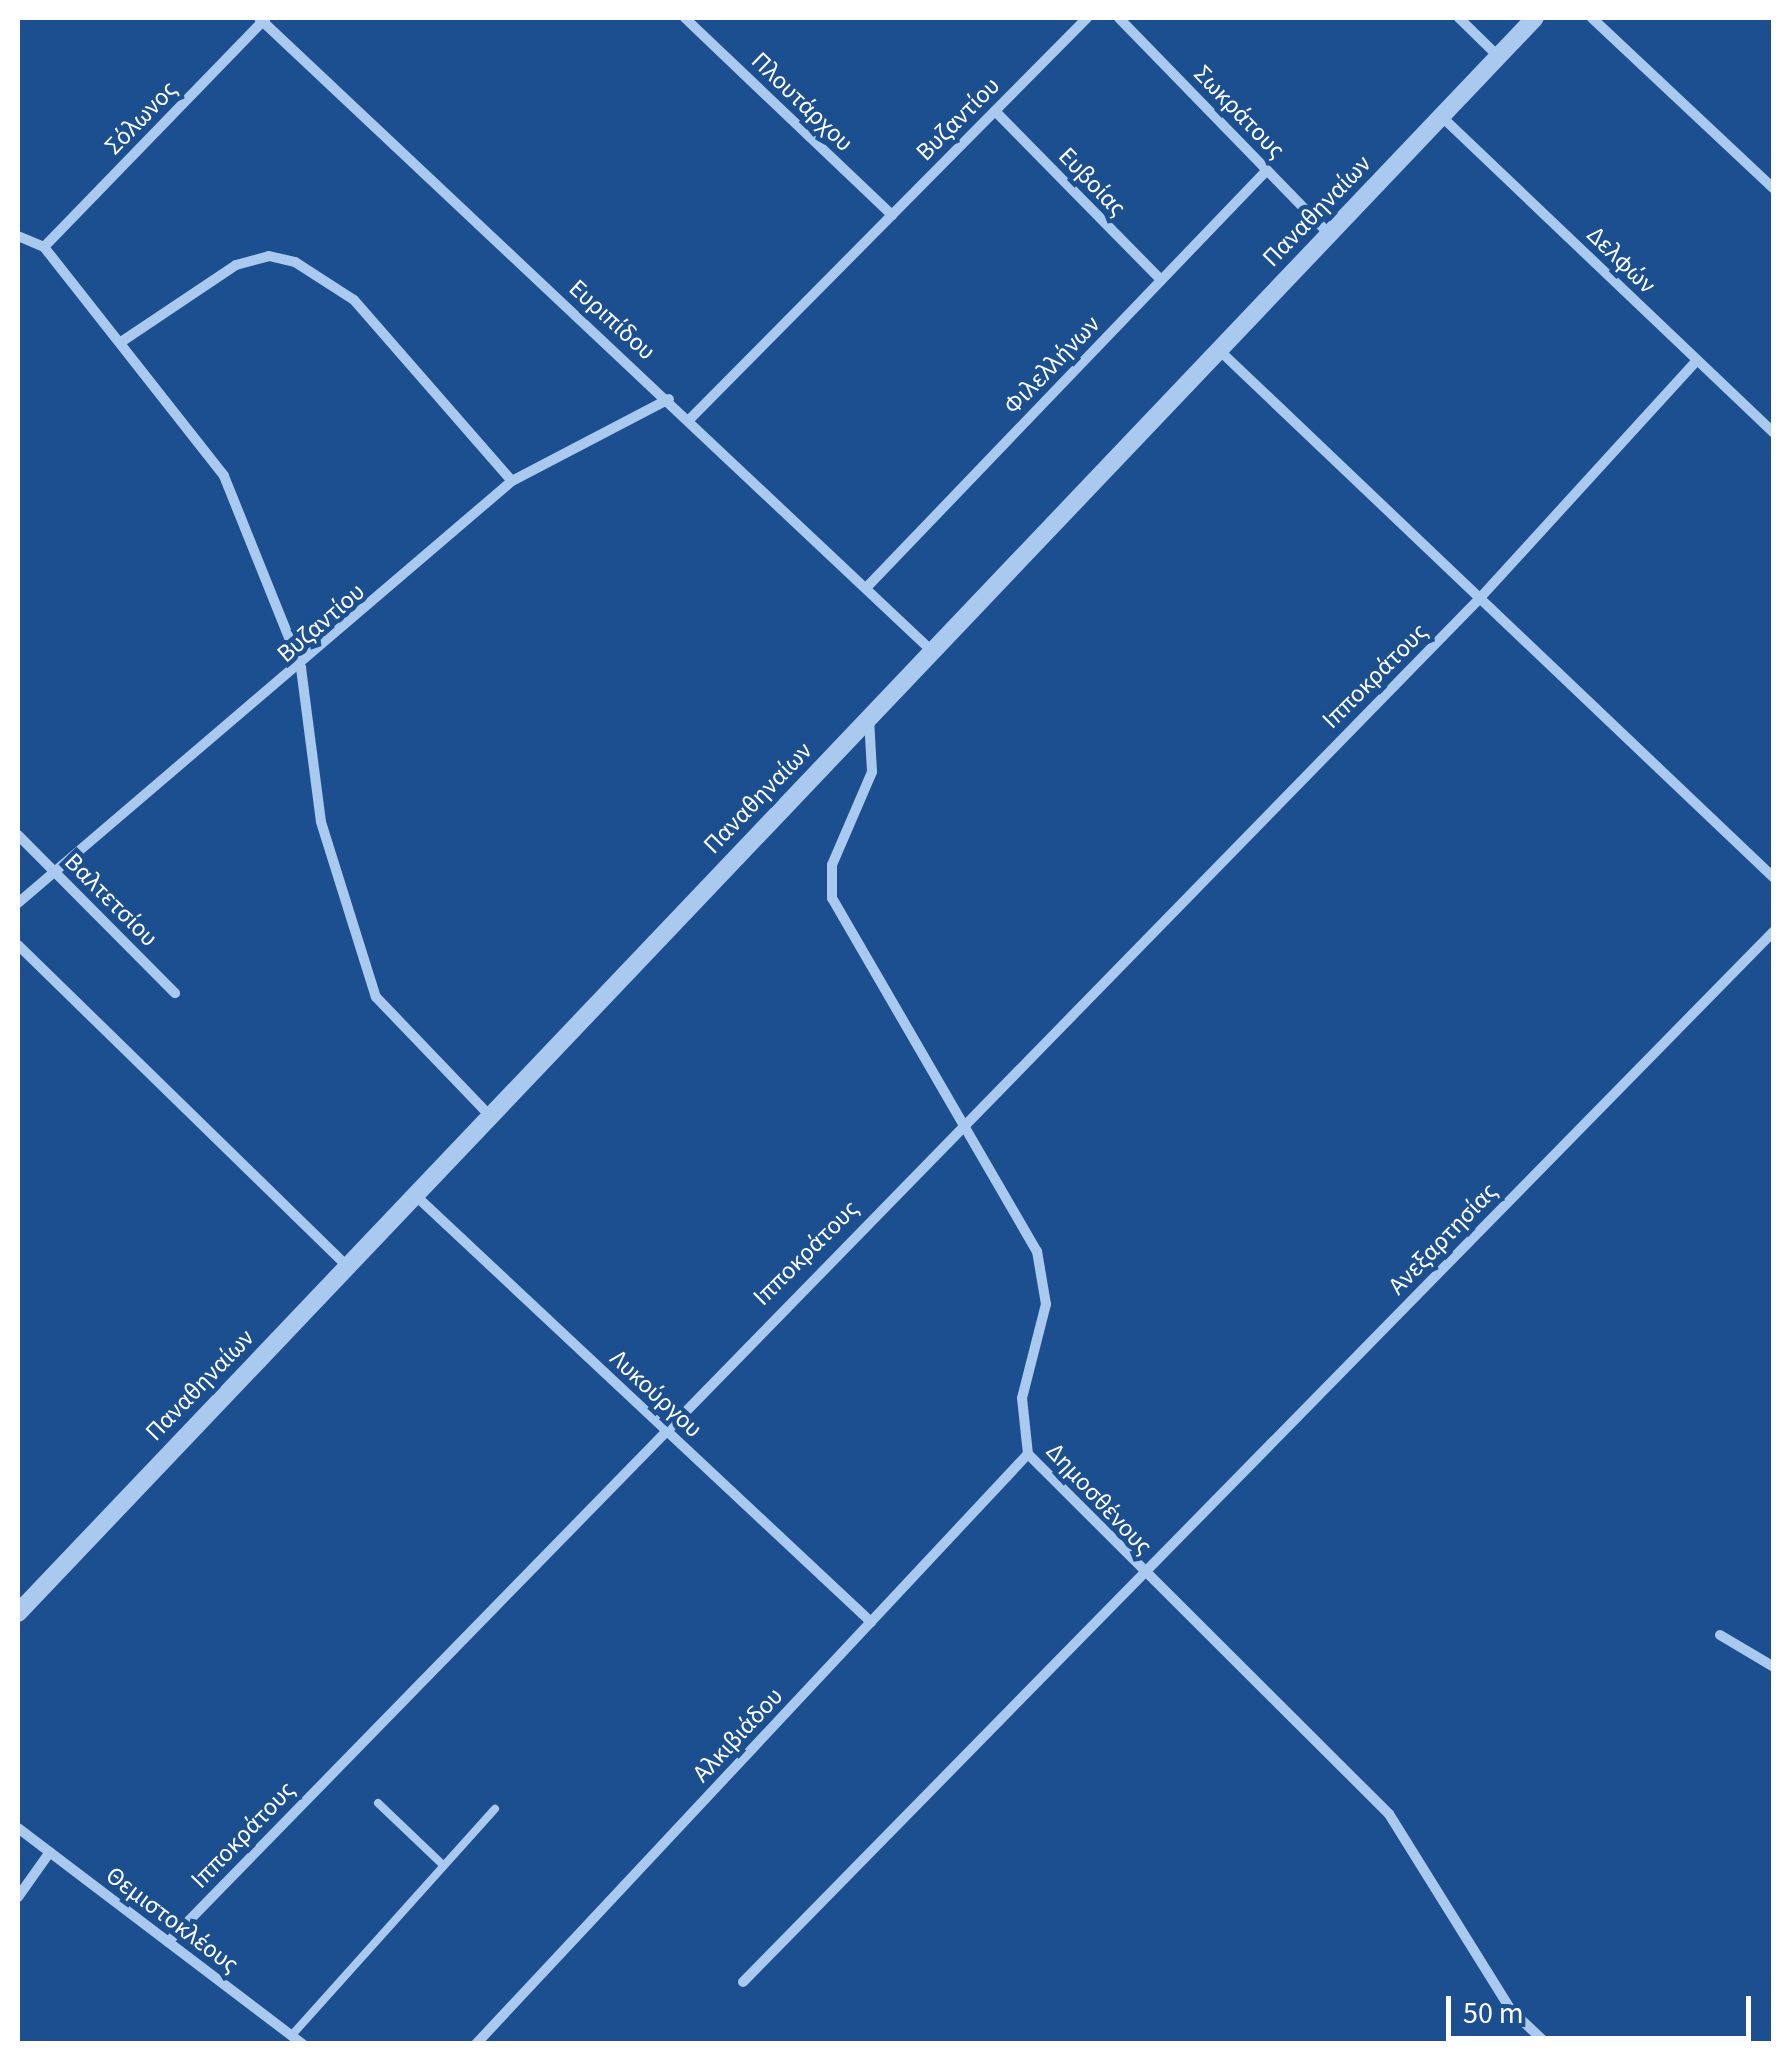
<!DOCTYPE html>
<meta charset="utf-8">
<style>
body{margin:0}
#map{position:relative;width:1791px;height:2061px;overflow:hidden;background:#1b4f8f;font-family:"Source Sans 3",sans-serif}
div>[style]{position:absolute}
.service>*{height:8px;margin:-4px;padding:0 4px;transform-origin:4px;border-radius:4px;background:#a9c9ee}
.minor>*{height:10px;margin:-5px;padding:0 5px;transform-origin:5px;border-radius:5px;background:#a9c9ee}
.tertiary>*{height:18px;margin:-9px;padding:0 9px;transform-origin:9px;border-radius:9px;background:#a9c9ee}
span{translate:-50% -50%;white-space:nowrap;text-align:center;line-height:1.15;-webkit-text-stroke:9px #1b4f8f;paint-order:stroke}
.street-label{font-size:25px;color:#fff}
.frame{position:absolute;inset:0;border:20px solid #fff;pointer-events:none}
.scale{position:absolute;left:1446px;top:1996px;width:305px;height:45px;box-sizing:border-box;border:5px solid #fff;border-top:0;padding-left:12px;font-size:30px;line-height:35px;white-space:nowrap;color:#fff;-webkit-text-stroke:8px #1b4f8f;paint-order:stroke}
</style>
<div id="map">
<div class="service">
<i style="left:378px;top:1803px;width:90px;rotate:43.6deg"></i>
<i style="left:292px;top:2035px;width:304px;rotate:-48.1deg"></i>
</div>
<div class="minor">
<i style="left:259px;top:18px;width:924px;rotate:43.25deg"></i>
<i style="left:685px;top:18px;width:286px;rotate:43.6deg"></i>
<i style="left:1119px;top:18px;width:301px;rotate:45.8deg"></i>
<i style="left:1459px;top:18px;width:54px;rotate:44.3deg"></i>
<i style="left:1592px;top:18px;width:250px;rotate:43.2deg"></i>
<i style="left:995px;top:111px;width:237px;rotate:45.5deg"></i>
<i style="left:1441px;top:116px;width:460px;rotate:43.6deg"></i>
<i style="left:18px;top:236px;width:28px;rotate:23deg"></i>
<i style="left:44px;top:247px;width:291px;rotate:51.8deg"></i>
<i style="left:224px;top:476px;width:207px;rotate:68.1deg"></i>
<i style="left:301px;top:668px;width:155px;rotate:82.6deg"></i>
<i style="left:321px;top:822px;width:183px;rotate:72.6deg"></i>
<i style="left:376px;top:997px;width:165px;rotate:46.2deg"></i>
<i style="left:44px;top:247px;width:319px;rotate:-45.9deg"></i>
<i style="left:124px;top:340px;width:135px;rotate:-33.8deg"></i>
<i style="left:236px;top:265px;width:34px;rotate:-15deg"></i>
<i style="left:269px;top:256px;width:27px;rotate:13deg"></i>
<i style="left:295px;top:262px;width:70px;rotate:32.8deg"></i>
<i style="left:354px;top:300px;width:240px;rotate:48.9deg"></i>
<i style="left:1219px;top:350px;width:766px;rotate:43.57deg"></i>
<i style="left:689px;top:420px;width:566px;rotate:-45.29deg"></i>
<i style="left:866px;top:588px;width:579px;rotate:-46.19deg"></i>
<i style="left:869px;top:718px;width:54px;rotate:86.8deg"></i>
<i style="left:872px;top:772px;width:101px;rotate:113.3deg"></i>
<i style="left:832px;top:865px;width:33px;rotate:90deg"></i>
<i style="left:832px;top:898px;width:408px;rotate:59.9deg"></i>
<i style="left:1037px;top:1251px;width:54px;rotate:80.4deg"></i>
<i style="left:1046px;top:1304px;width:97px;rotate:104.3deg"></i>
<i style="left:1022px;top:1398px;width:56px;rotate:83.9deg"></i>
<i style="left:1028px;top:1454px;width:510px;rotate:44.92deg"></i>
<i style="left:1389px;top:1814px;width:231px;rotate:58.1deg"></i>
<i style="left:1511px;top:2010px;width:50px;rotate:43.4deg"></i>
<i style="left:18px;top:835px;width:223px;rotate:45.2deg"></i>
<i style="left:18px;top:903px;width:650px;rotate:-40.51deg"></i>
<i style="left:512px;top:481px;width:177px;rotate:-27.6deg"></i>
<i style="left:18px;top:945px;width:460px;rotate:44.3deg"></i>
<i style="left:415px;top:1195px;width:625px;rotate:43.12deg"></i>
<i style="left:1720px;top:1635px;width:63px;rotate:30.7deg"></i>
<i style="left:18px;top:1828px;width:358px;rotate:37.2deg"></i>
<i style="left:18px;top:1897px;width:55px;rotate:-54.6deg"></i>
<i style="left:168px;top:1942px;width:1878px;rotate:-45.69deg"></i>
<i style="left:1480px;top:598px;width:322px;rotate:-47.6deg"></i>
<i style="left:743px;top:1982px;width:1472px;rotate:-45.55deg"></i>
<i style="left:476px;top:2044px;width:808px;rotate:-46.91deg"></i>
</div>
<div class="tertiary">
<i style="left:18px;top:1613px;width:2201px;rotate:-46.44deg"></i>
</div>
<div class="street-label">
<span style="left:802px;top:102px;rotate:44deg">Πλουτάρχου</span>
<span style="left:1239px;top:112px;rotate:46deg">Σωκράτους</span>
<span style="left:141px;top:118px;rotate:-46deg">Σόλωνος</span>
<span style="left:958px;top:119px;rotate:-45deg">Βυζαντίου</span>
<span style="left:1092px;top:182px;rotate:46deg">Ευβοίας</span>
<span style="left:1317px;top:211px;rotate:-46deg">Παναθηναίων</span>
<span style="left:1621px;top:260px;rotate:44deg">Δελφών</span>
<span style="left:612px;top:320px;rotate:42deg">Ευριπίδου</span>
<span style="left:1052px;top:365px;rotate:-46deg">Φιλελλήνων</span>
<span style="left:321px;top:623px;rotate:-41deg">Βυζαντίου</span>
<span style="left:1375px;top:676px;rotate:-45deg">Ιπποκράτους</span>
<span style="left:758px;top:798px;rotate:-46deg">Παναθηναίων</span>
<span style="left:111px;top:900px;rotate:45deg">Βαλτετσίου</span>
<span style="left:1443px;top:1239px;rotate:-46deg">Ανεξαρτησίας</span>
<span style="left:806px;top:1253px;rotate:-45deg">Ιπποκράτους</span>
<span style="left:200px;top:1385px;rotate:-46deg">Παναθηναίων</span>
<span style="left:656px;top:1394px;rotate:43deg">Λυκούργου</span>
<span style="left:1099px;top:1499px;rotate:47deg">Δημοσθένους</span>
<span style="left:738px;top:1735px;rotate:-47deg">Αλκιβιάδου</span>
<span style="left:243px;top:1835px;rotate:-46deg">Ιπποκράτους</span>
<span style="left:172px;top:1920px;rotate:37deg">Θεμιστοκλέους</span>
</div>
<div class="frame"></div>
<div class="scale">50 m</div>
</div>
